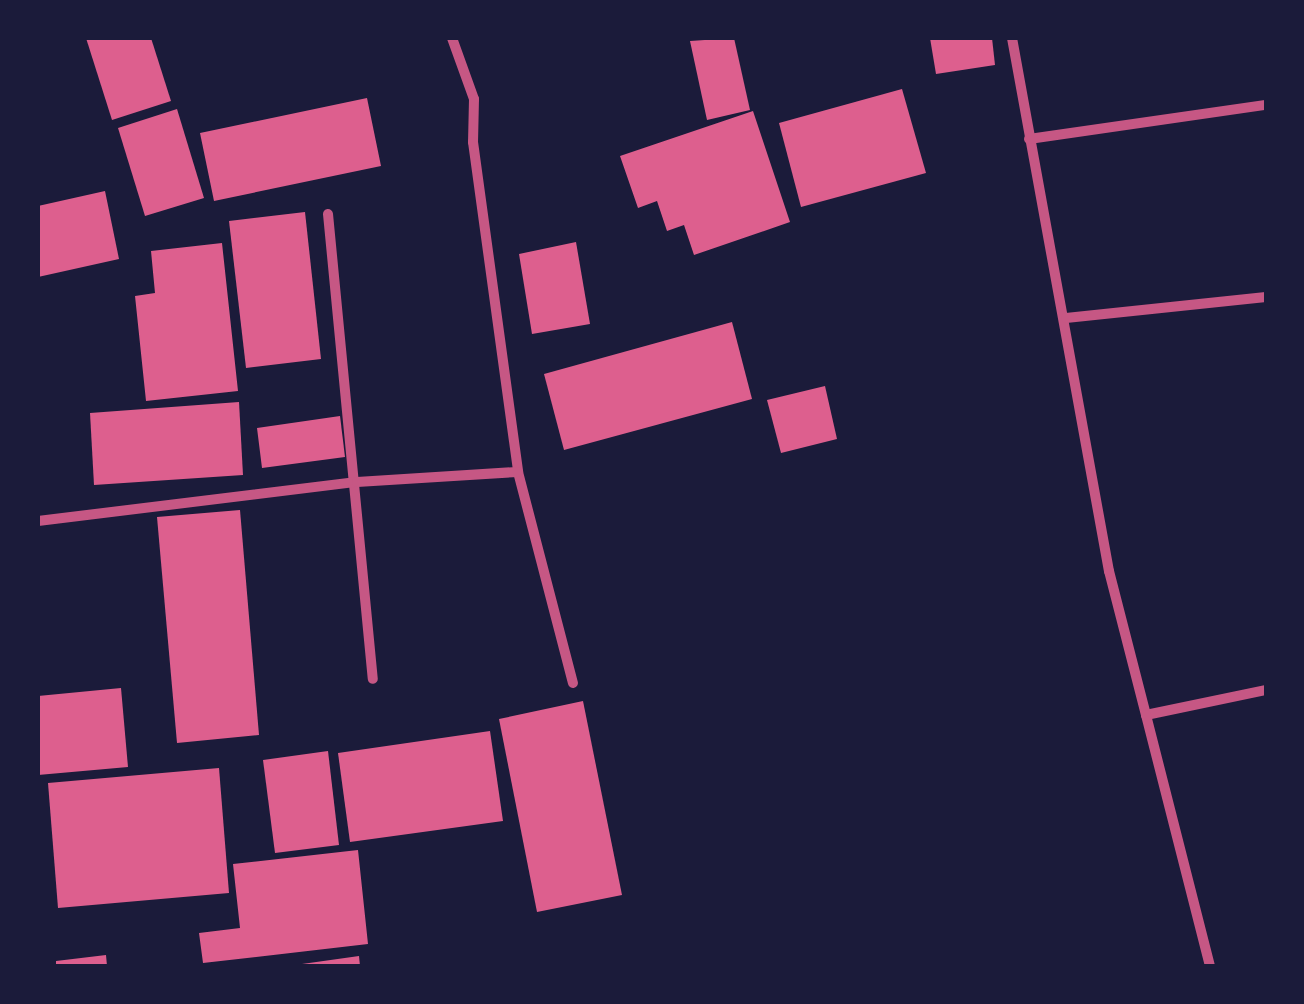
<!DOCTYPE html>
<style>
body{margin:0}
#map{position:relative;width:1304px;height:1004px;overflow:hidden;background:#1b1b3a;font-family:Lato,sans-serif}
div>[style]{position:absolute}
.building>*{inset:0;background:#dd5f8e}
.minor>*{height:10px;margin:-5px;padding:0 5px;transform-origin:5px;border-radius:5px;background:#c65784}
span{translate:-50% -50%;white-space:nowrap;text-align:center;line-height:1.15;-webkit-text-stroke:10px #1b1b3a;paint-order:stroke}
.frame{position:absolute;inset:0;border:40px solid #1b1b3a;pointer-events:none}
</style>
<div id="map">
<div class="building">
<i style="clip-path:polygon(86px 38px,151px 38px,171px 101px,112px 120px)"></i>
<i style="clip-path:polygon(734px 38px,750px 110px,707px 120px,690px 41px)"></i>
<i style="clip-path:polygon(930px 38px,992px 38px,995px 65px,936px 74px)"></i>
<i style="clip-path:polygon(902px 89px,926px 173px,801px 207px,779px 123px)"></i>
<i style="clip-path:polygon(367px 98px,381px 166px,214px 201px,200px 133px)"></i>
<i style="clip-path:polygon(177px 109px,204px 198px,145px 216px,118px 128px)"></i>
<i style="clip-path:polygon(753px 111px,790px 222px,694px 255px,684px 225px,667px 231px,657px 201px,638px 208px,620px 156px)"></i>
<i style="clip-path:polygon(105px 191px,119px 259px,38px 277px,38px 206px)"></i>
<i style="clip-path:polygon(305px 212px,321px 359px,246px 368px,229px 221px)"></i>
<i style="clip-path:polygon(576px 242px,590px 324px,532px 334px,519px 254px)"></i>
<i style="clip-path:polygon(222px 243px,238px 391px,146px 401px,135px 296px,155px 293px,151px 251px)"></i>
<i style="clip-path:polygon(732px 322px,752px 399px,564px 450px,544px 374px)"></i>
<i style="clip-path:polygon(825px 386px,837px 439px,781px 453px,767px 400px)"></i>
<i style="clip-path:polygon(239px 402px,243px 475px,94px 485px,90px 413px)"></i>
<i style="clip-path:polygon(340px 416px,345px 457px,262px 468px,257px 428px)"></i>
<i style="clip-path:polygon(240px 510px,259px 735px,177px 743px,157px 517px)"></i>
<i style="clip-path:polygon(121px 688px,128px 767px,38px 775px,38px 696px)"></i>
<i style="clip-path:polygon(583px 701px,622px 895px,537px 912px,499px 719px)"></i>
<i style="clip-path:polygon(490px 731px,503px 821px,350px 842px,338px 753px)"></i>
<i style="clip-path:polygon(328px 751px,339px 845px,275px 853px,263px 760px)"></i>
<i style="clip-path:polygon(219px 768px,229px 893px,58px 908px,48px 783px)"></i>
<i style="clip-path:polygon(358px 850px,368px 944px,203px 963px,199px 933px,240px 928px,233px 864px)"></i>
<i style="clip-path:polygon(106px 955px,107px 966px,56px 966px,56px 961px)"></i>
<i style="clip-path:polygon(359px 956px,360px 966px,302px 966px,302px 964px)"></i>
</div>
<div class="minor">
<i style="left:452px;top:38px;width:65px;rotate:70.2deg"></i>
<i style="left:474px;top:99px;width:43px;rotate:91.3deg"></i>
<i style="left:473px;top:142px;width:333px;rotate:82.2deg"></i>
<i style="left:518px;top:472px;width:218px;rotate:75.4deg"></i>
<i style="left:1012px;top:38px;width:542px;rotate:79.69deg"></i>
<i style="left:1109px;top:571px;width:149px;rotate:75.6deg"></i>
<i style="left:1146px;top:715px;width:123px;rotate:-11.8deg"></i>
<i style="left:1029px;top:139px;width:239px;rotate:-8.2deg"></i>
<i style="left:328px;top:214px;width:467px;rotate:84.5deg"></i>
<i style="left:1066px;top:318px;width:201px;rotate:-6deg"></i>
<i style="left:38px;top:521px;width:321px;rotate:-7deg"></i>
<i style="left:357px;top:482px;width:161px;rotate:-3.6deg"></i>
<i style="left:1146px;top:715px;width:259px;rotate:75.7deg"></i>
</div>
<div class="frame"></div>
</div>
